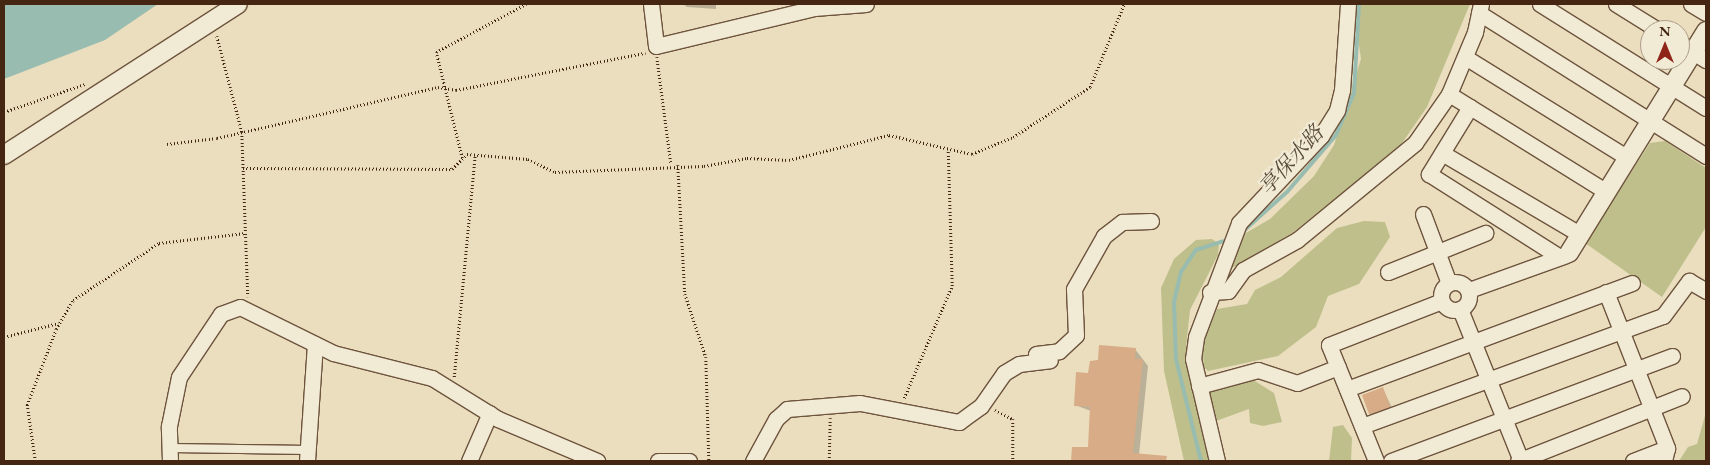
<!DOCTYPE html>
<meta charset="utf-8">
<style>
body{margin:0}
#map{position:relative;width:1710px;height:465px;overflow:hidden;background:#eadebe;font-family:"EB Garamond","Noto Serif JP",serif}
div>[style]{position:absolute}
.green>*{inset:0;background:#bfbf8c}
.water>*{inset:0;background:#98bcaf}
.shadow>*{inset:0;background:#0003}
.stream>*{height:4px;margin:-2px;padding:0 2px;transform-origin:2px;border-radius:2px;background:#98bcaf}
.building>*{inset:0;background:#d8ac86}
.path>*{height:2.5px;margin-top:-1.25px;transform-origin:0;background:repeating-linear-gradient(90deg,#442612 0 1px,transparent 0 3.5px)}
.roads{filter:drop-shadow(1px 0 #6e543d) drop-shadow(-1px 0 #6e543d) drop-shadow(0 1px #6e543d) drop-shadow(0 -1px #6e543d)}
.service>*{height:8px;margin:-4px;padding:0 4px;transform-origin:4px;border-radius:4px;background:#f1ead5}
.minor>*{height:15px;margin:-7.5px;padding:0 7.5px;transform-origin:7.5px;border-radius:7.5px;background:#f1ead5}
.minor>.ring{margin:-7.5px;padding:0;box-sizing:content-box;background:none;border:15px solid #f1ead5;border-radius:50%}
.tertiary>*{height:18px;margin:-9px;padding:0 9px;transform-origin:9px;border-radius:9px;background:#f1ead5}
span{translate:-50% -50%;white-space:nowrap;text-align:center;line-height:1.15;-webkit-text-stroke:4.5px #f1ead5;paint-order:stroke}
.water-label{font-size:21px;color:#594c39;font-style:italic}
.frame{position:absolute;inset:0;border:5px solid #442612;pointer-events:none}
.north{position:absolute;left:1640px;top:20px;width:50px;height:50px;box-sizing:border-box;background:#f1ead5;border:1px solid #ac9c87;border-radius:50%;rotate:0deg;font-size:14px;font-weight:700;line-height:20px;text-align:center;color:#442612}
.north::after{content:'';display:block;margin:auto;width:18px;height:22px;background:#8f2418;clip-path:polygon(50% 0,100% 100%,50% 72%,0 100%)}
</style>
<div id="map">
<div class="green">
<i style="clip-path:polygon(1353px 4px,1470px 4px,1427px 107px,1400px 146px,1292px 233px,1225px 272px,1232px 241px,1270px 219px,1314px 176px,1334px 145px,1361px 59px)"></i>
<i style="clip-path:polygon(1665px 141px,1706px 168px,1706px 227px,1662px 297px,1585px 243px,1650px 143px)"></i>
<i style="clip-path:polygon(1364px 221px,1385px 222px,1390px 237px,1359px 284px,1328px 296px,1316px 327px,1278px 356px,1208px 371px,1204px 367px,1202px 344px,1217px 309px,1247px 304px,1255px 290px,1281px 277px,1337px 228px)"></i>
<i style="clip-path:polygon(1212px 239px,1219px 244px,1218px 255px,1190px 310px,1186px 347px,1212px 461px,1184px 461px,1164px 371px,1161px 288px,1174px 259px,1196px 240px)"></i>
<i style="clip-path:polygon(1250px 378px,1274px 393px,1282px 422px,1263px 426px,1250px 423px,1249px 409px,1216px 421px,1208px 394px,1213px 387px)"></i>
<i style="clip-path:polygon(1706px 412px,1706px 461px,1679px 461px,1688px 447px,1697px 444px)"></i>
<i style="clip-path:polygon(1343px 425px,1352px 438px,1351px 461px,1329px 461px,1333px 427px)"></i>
</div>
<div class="water">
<i style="clip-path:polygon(4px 4px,158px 4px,105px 40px,4px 79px)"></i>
</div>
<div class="shadow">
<i style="clip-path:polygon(683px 4px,716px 4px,716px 9px,687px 7px)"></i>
<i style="clip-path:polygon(1135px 349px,1148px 366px,1139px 455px,1170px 461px,1073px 461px,1074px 448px,1089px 449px,1091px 411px,1075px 405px,1090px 374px,1100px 361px)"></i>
<i style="clip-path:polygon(1383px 389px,1394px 412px,1373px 417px,1370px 413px)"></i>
</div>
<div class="stream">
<i style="left:1239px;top:235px;width:64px;rotate:-41.9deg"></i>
<i style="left:1287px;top:192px;width:75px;rotate:-49.3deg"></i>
<i style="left:1336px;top:135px;width:46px;rotate:-66.8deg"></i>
<i style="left:1354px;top:93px;width:89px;rotate:-86.8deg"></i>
<i style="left:1201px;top:461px;width:105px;rotate:-103.8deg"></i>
<i style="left:1176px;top:359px;width:57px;rotate:-92deg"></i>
<i style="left:1174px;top:302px;width:31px;rotate:-77deg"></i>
<i style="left:1181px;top:272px;width:27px;rotate:-56deg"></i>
<i style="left:1196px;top:250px;width:28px;rotate:-18deg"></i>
</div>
<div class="building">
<i style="clip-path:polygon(1099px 345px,1136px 348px,1135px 359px,1143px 359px,1133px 453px,1167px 456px,1166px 461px,1071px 461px,1072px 447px,1088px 447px,1090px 407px,1074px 406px,1076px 372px,1088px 373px,1090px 361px,1098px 360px)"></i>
<i style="clip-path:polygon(1383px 387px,1391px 409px,1369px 414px,1362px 395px)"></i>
</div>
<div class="path">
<i style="left:217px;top:36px;width:99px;rotate:75.4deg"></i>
<i style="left:242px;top:132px;width:165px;rotate:87.9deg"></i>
<i style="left:657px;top:57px;width:107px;rotate:82.5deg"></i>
<i style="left:4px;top:112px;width:86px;rotate:-19.1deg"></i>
<i style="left:167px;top:144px;width:50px;rotate:-6.8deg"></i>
<i style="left:217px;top:138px;width:227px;rotate:-13deg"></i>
<i style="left:438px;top:87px;width:18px;rotate:9deg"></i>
<i style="left:456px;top:90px;width:193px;rotate:-11.1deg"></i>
<i style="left:462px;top:158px;width:109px;rotate:-103.8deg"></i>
<i style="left:436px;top:52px;width:102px;rotate:-28.1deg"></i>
<i style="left:678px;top:165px;width:129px;rotate:86.9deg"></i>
<i style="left:685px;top:294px;width:66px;rotate:71.6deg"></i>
<i style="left:706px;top:357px;width:104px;rotate:88.3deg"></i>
<i style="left:243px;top:168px;width:209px;rotate:0.3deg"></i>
<i style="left:452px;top:169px;width:21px;rotate:-45deg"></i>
<i style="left:467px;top:154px;width:61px;rotate:4.7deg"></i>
<i style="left:528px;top:159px;width:30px;rotate:26deg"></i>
<i style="left:555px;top:172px;width:149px;rotate:-2.3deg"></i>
<i style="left:704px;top:166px;width:44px;rotate:-10.5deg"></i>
<i style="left:747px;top:158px;width:42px;rotate:2.7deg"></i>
<i style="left:789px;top:160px;width:103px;rotate:-14deg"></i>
<i style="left:889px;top:135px;width:85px;rotate:12.9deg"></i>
<i style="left:972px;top:154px;width:44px;rotate:-22.5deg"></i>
<i style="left:1013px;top:137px;width:92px;rotate:-33deg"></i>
<i style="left:1090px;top:87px;width:90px;rotate:-67.7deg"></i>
<i style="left:4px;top:337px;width:56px;rotate:-14.5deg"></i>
<i style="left:454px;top:377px;width:223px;rotate:-84.6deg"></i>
<i style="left:904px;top:398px;width:122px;rotate:-66.8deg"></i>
<i style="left:952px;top:286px;width:136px;rotate:-91.7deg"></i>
<i style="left:995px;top:410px;width:20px;rotate:27deg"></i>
<i style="left:1013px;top:419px;width:42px;rotate:90deg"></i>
<i style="left:35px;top:461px;width:57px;rotate:-98.1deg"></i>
<i style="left:27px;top:405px;width:81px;rotate:-69.1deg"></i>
<i style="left:56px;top:329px;width:34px;rotate:-60deg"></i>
<i style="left:73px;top:300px;width:103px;rotate:-33.5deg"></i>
<i style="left:159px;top:243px;width:87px;rotate:-6.6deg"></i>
<i style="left:829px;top:461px;width:43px;rotate:-88.7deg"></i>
</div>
<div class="roads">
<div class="service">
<i style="left:171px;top:448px;width:138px;rotate:0.8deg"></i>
</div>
<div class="minor">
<i style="left:651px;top:4px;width:42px;rotate:83.2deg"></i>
<i style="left:1540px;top:4px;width:196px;rotate:32.1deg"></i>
<i style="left:1616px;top:4px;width:49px;rotate:31.8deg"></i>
<i style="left:1691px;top:4px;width:17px;rotate:31deg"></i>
<i style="left:1479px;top:13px;width:268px;rotate:32.2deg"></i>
<i style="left:1680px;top:44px;width:31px;rotate:32deg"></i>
<i style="left:656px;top:46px;width:163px;rotate:-13.5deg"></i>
<i style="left:814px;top:8px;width:52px;rotate:-4.4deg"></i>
<i style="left:1465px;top:57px;width:192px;rotate:31.8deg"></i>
<i style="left:1449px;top:94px;width:186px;rotate:31.8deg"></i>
<i style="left:1470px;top:107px;width:79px;rotate:121.5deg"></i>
<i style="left:1429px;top:174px;width:155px;rotate:32.4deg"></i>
<i style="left:1442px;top:153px;width:161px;rotate:30.5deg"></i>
<i style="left:1423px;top:214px;width:74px;rotate:69.4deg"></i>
<i style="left:1388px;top:272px;width:105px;rotate:-21.9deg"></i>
<i class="ring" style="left:1441px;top:282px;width:13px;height:13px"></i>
<i style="left:1469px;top:290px;width:103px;rotate:-19.8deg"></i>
<i style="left:1210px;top:292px;width:18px;rotate:-3deg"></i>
<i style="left:1228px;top:291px;width:26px;rotate:-54deg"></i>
<i style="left:1243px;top:270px;width:62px;rotate:-29.1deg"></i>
<i style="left:1297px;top:240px;width:153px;rotate:-39.4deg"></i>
<i style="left:1415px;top:143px;width:60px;rotate:-55.2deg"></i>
<i style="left:1449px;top:94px;width:67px;rotate:-67.2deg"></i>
<i style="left:1475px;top:32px;width:29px;rotate:-78deg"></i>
<i style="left:1606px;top:292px;width:168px;rotate:68.6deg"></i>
<i style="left:1667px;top:448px;width:13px;rotate:103deg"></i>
<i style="left:1460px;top:309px;width:164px;rotate:68.1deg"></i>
<i style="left:1036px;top:354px;width:23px;rotate:-7deg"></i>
<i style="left:1059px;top:351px;width:23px;rotate:-43deg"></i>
<i style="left:1076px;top:335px;width:46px;rotate:-92.5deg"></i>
<i style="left:1074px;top:289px;width:61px;rotate:-60.5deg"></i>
<i style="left:1104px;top:236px;width:23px;rotate:-38deg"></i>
<i style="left:1122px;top:222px;width:29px;rotate:-2deg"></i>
<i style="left:1199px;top:386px;width:61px;rotate:-15.2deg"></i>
<i style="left:1258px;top:370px;width:41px;rotate:18.4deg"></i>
<i style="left:1297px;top:383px;width:44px;rotate:-21.3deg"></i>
<i style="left:1347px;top:389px;width:304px;rotate:-20.4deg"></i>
<i style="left:1362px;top:426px;width:320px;rotate:-20.1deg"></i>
<i style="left:1663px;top:316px;width:44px;rotate:-53.4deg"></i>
<i style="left:1689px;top:281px;width:20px;rotate:30deg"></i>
<i style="left:170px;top:461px;width:35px;rotate:-92deg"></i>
<i style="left:169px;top:426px;width:50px;rotate:-78.5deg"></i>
<i style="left:179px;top:377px;width:76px;rotate:-56.3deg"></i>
<i style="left:221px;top:314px;width:20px;rotate:-20deg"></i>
<i style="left:240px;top:307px;width:104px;rotate:26.3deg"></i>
<i style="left:333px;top:353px;width:102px;rotate:14.2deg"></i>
<i style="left:432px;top:378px;width:78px;rotate:31.8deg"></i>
<i style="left:498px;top:419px;width:108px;rotate:23deg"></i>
<i style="left:307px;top:461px;width:117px;rotate:-86.1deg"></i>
<i style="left:469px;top:461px;width:52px;rotate:-66.4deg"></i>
<i style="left:658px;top:461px;width:31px"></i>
<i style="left:753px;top:461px;width:48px;rotate:-61.3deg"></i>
<i style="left:776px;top:419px;width:15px;rotate:-42deg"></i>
<i style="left:787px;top:409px;width:73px;rotate:-4.7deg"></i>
<i style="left:860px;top:403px;width:101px;rotate:10.9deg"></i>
<i style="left:959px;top:422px;width:27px;rotate:-36deg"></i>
<i style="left:981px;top:406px;width:40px;rotate:-55.1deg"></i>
<i style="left:1004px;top:373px;width:17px;rotate:-31deg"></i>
<i style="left:1019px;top:364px;width:31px;rotate:-7deg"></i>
<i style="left:1217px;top:461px;width:105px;rotate:-103.2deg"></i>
<i style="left:1193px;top:359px;width:22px;rotate:-82deg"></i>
<i style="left:1196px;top:337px;width:122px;rotate:-69.3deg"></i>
<i style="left:1239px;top:223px;width:120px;rotate:-46.7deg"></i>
<i style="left:1321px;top:136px;width:31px;rotate:-58deg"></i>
<i style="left:1337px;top:110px;width:21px;rotate:-76deg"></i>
<i style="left:1342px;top:90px;width:86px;rotate:-86deg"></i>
<i style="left:1376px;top:461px;width:125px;rotate:-112.1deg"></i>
<i style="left:1329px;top:345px;width:121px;rotate:-21.3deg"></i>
<i style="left:1391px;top:461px;width:300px;rotate:-20.5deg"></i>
<i style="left:1518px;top:461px;width:176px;rotate:-21.6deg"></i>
<i style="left:1633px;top:461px;width:36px;rotate:-21deg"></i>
</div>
<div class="tertiary">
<i style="left:4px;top:155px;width:278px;rotate:-32.8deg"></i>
<i style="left:1569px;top:253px;width:261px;rotate:-58.3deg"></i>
</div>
</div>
<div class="water-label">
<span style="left:1291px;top:160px;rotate:-48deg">享保水路</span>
</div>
<div class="frame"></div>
<div class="north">N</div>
</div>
